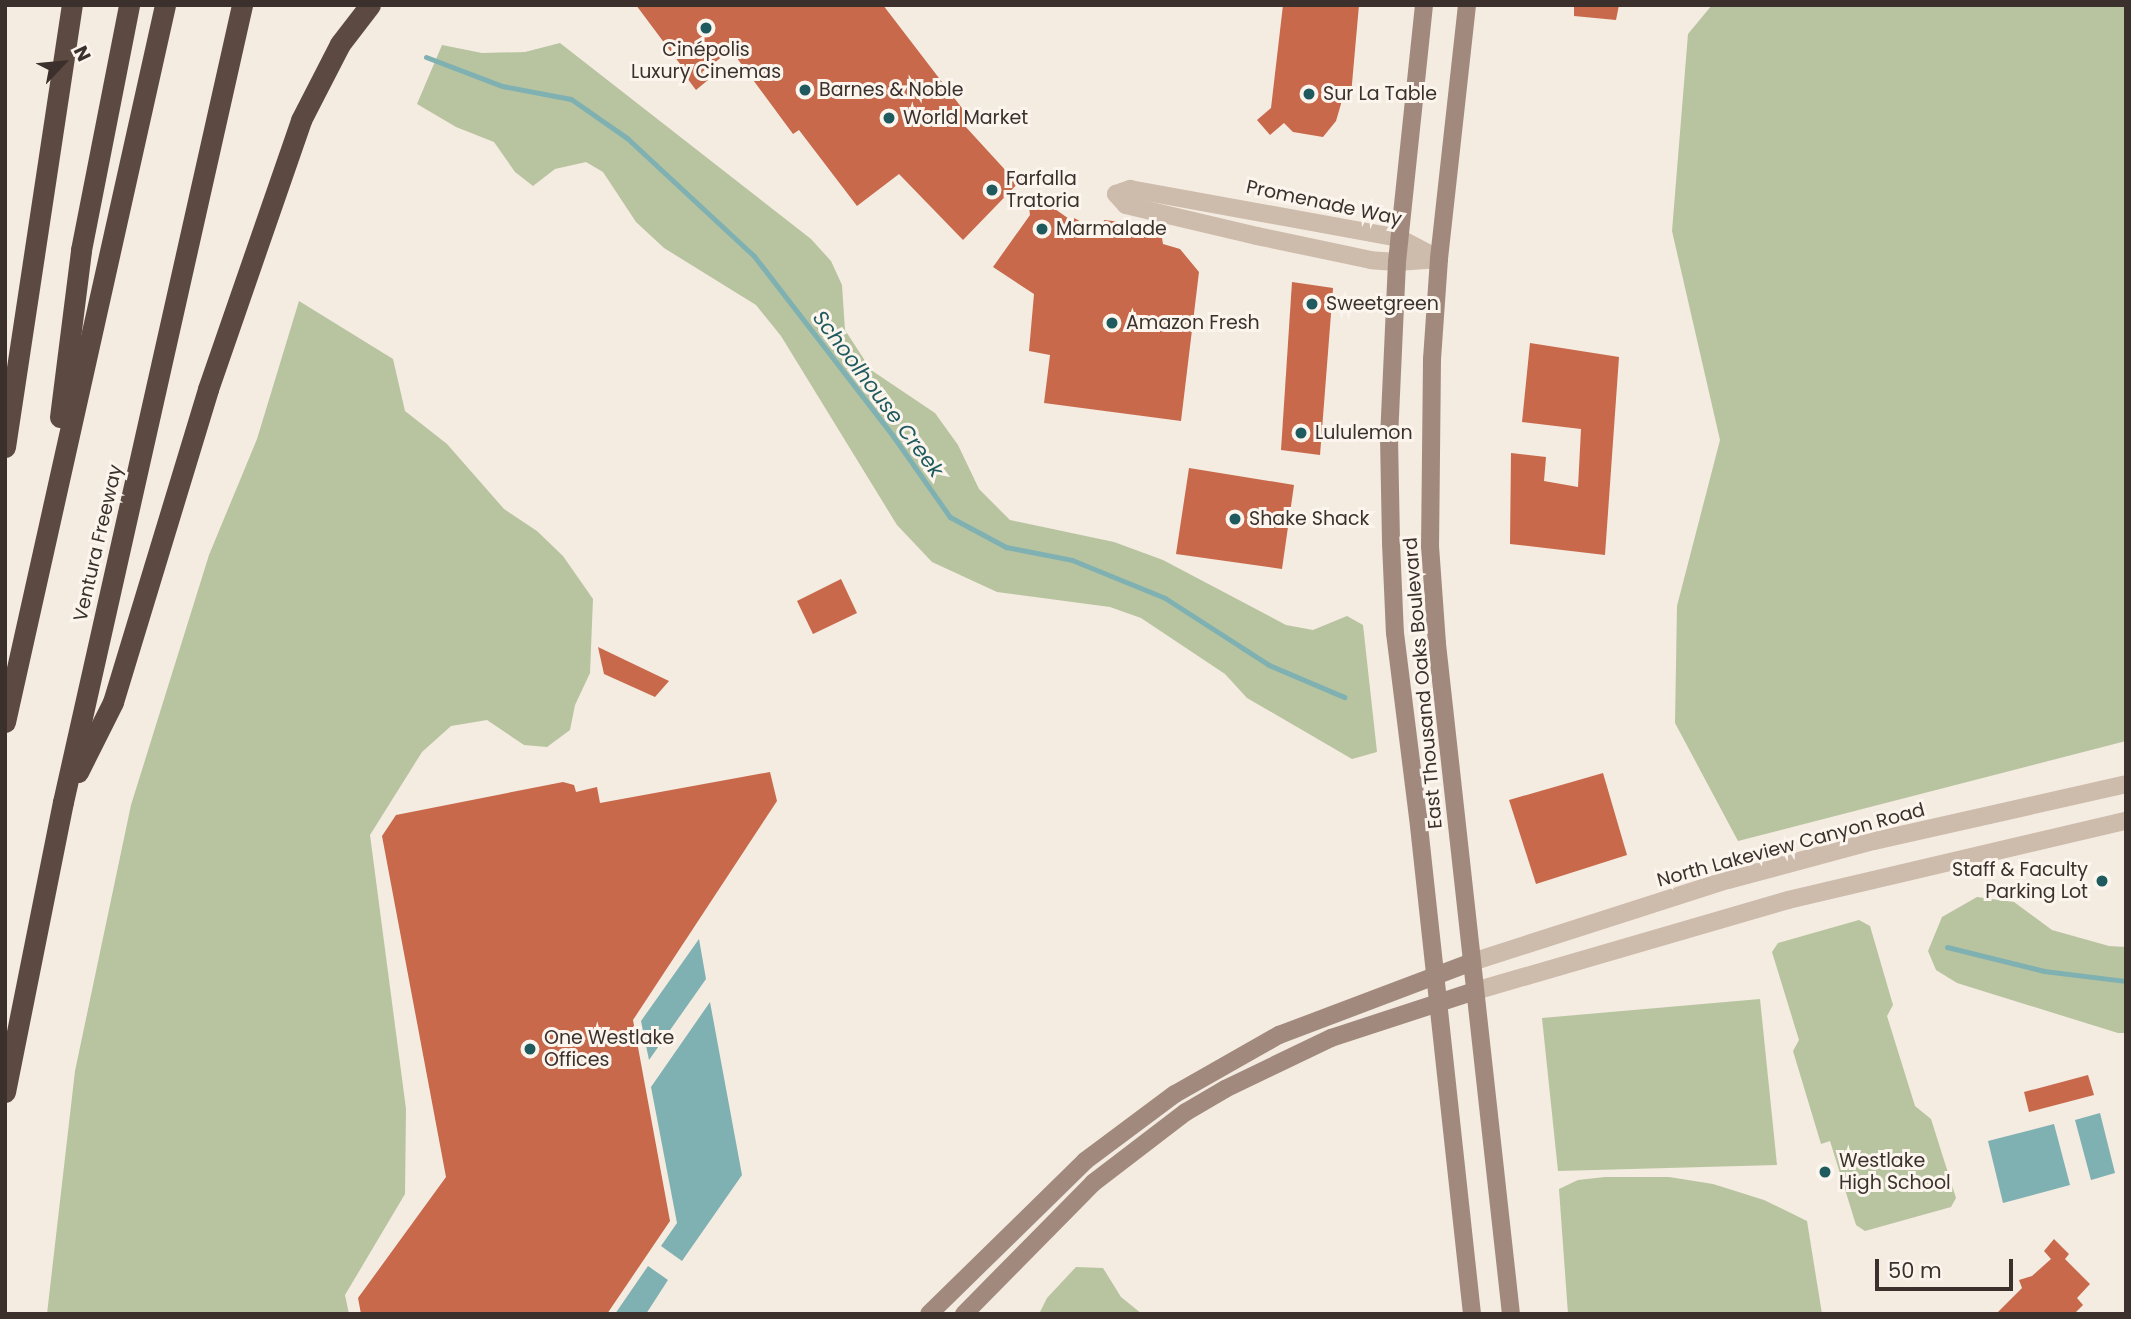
<!DOCTYPE html>
<meta charset="utf-8">
<style>
body{margin:0}
#map{position:relative;width:2131px;height:1319px;overflow:hidden;background:#f4ebe1;font-family:Poppins,sans-serif}
div>[style]{position:absolute}
.green>*{inset:0;background:#b8c4a0}
.water>*{inset:0;background:#7fb0b2}
.stream>*{height:5px;margin:-2.5px;padding:0 2.5px;transform-origin:2.5px;border-radius:2.5px;background:#7fb0b2}
.building>*{inset:0;background:#c8694b}
.street>*{height:18px;margin:-9px;padding:0 9px;transform-origin:9px;border-radius:9px;background:#cdbbac}
.secondary>*{height:18px;margin:-9px;padding:0 9px;transform-origin:9px;border-radius:9px;background:#a18a7d}
.highway>*{height:21px;margin:-10.5px;padding:0 10.5px;transform-origin:10.5px;border-radius:10.5px;background:#5c4a42}
.dots>*{width:19px;height:19px;translate:-50% -50%;box-sizing:border-box;border:4px solid #fbf5ee;border-radius:50%}
span{translate:-50% -50%;white-space:nowrap;text-align:center;line-height:1.15;-webkit-text-stroke:6px #fbf5ee;paint-order:stroke}
.poi-label{font-size:19px;color:#3b302b}
.left{translate:0 -50%;text-align:left}
.right{translate:-100% -50%;text-align:right}
.street-label{font-size:19px;color:#3b302b}
.water-label{font-size:21px;color:#1f5a5e;font-style:italic}
.frame{position:absolute;inset:0;border:7px solid #3b302b;pointer-events:none}
.north{position:absolute;left:28px;top:28px;width:70px;height:70px;-webkit-text-stroke:5px #fbf5ee;paint-order:stroke;rotate:64deg;font-size:19px;font-weight:700;line-height:28px;text-align:center;color:#3b302b}
.north::after{content:'';display:block;margin:auto;width:24px;height:32px;background:#3b302b;clip-path:polygon(50% 0,100% 100%,50% 72%,0 100%)}
.scale{position:absolute;left:1875px;top:1259px;width:138px;height:32px;box-sizing:border-box;border:4px solid #3b302b;border-top:0;padding-left:9px;font-size:21px;line-height:24px;white-space:nowrap;color:#3b302b;-webkit-text-stroke:5px #fbf5ee;paint-order:stroke}
</style>
<div id="map">
<div class="green">
<i style="clip-path:polygon(1712px 5px,2126px 5px,2126px 741px,1738px 841px,1675px 723px,1677px 606px,1720px 440px,1672px 231px,1688px 34px)"></i>
<i style="clip-path:polygon(560px 43px,811px 239px,831px 261px,842px 285px,845px 330px,871px 370px,935px 413px,958px 445px,979px 489px,1010px 520px,1114px 542px,1163px 560px,1286px 625px,1313px 630px,1347px 616px,1363px 625px,1377px 752px,1352px 759px,1247px 698px,1225px 674px,1141px 618px,1110px 607px,997px 592px,932px 562px,897px 525px,781px 336px,756px 305px,664px 248px,636px 222px,603px 172px,586px 162px,555px 169px,533px 186px,515px 172px,494px 142px,456px 127px,417px 104px,442px 45px,482px 53px,525px 52px)"></i>
<i style="clip-path:polygon(299px 301px,393px 359px,405px 411px,447px 444px,504px 509px,537px 531px,563px 556px,593px 599px,590px 673px,575px 705px,570px 730px,547px 747px,524px 745px,487px 720px,451px 726px,422px 752px,370px 835px,406px 1109px,405px 1194px,345px 1295px,349px 1314px,47px 1314px,75px 1071px,131px 805px,209px 555px,257px 439px)"></i>
<i style="clip-path:polygon(1977px 897px,2014px 902px,2052px 930px,2109px 946px,2126px 947px,2126px 1033px,2118px 1033px,1957px 983px,1936px 970px,1928px 951px,1942px 917px)"></i>
<i style="clip-path:polygon(1859px 920px,1870px 926px,1893px 1005px,1887px 1016px,1915px 1106px,1931px 1119px,1956px 1198px,1951px 1207px,1865px 1231px,1856px 1225px,1830px 1141px,1821px 1144px,1793px 1051px,1799px 1040px,1772px 952px,1778px 943px)"></i>
<i style="clip-path:polygon(1760px 999px,1777px 1165px,1558px 1171px,1542px 1018px)"></i>
<i style="clip-path:polygon(1605px 1177px,1669px 1177px,1713px 1184px,1764px 1200px,1807px 1221px,1822px 1314px,1568px 1314px,1559px 1189px,1578px 1180px)"></i>
<i style="clip-path:polygon(1076px 1267px,1103px 1268px,1121px 1297px,1142px 1314px,1039px 1314px,1047px 1298px)"></i>
</div>
<div class="water">
<i style="clip-path:polygon(699px 939px,706px 979px,649px 1060px,641px 1021px)"></i>
<i style="clip-path:polygon(710px 1002px,742px 1175px,682px 1261px,661px 1246px,677px 1223px,651px 1087px)"></i>
<i style="clip-path:polygon(2100px 1113px,2115px 1173px,2091px 1180px,2075px 1120px)"></i>
<i style="clip-path:polygon(2054px 1124px,2070px 1185px,2003px 1203px,1988px 1141px)"></i>
<i style="clip-path:polygon(648px 1266px,668px 1280px,646px 1314px,615px 1314px)"></i>
</div>
<div class="stream">
<i style="left:426px;top:57px;width:81px;rotate:20.9deg"></i>
<i style="left:502px;top:86px;width:70px;rotate:10.7deg"></i>
<i style="left:571px;top:99px;width:68px;rotate:34.9deg"></i>
<i style="left:627px;top:138px;width:173px;rotate:42.9deg"></i>
<i style="left:754px;top:256px;width:227px;rotate:52.3deg"></i>
<i style="left:893px;top:436px;width:99px;rotate:54.9deg"></i>
<i style="left:950px;top:517px;width:64px;rotate:28.2deg"></i>
<i style="left:1006px;top:547px;width:67px;rotate:11.1deg"></i>
<i style="left:1072px;top:560px;width:100px;rotate:22.2deg"></i>
<i style="left:1165px;top:598px;width:124px;rotate:32.8deg"></i>
<i style="left:1269px;top:665px;width:82px;rotate:23.1deg"></i>
<i style="left:1947px;top:947px;width:100px;rotate:13.9deg"></i>
<i style="left:2044px;top:971px;width:83px;rotate:7deg"></i>
</div>
<div class="building">
<i style="clip-path:polygon(636px 5px,883px 5px,965px 112px,964px 125px,1008px 173px,1026px 175px,963px 240px,899px 174px,857px 206px,799px 130px,793px 134px,731px 50px,702px 72px,708px 80px,696px 90px,687px 78px,689px 76px)"></i>
<i style="clip-path:polygon(1283px 5px,1359px 5px,1351px 95px,1343px 97px,1336px 121px,1323px 137px,1293px 132px,1284px 123px,1270px 135px,1257px 120px,1271px 108px)"></i>
<i style="clip-path:polygon(1574px 5px,1619px 5px,1616px 20px,1574px 16px)"></i>
<i style="clip-path:polygon(1045px 202px,1072px 221px,1074px 218px,1102px 233px,1104px 220px,1121px 222px,1122px 230px,1162px 238px,1163px 244px,1180px 249px,1199px 272px,1181px 421px,1044px 403px,1050px 355px,1029px 351px,1034px 294px,993px 267px,1030px 215px,1029px 207px)"></i>
<i style="clip-path:polygon(1292px 282px,1333px 288px,1320px 455px,1281px 450px)"></i>
<i style="clip-path:polygon(1530px 343px,1619px 357px,1605px 555px,1510px 544px,1511px 453px,1546px 457px,1544px 481px,1578px 487px,1581px 429px,1522px 422px)"></i>
<i style="clip-path:polygon(1189px 468px,1294px 485px,1282px 569px,1176px 554px)"></i>
<i style="clip-path:polygon(841px 579px,857px 613px,813px 634px,797px 601px)"></i>
<i style="clip-path:polygon(598px 647px,669px 681px,655px 697px,604px 674px)"></i>
<i style="clip-path:polygon(770px 772px,777px 801px,633px 1020px,670px 1221px,607px 1314px,361px 1314px,358px 1298px,446px 1177px,382px 836px,396px 815px,563px 782px,574px 785px,576px 792px,597px 787px,600px 803px)"></i>
<i style="clip-path:polygon(1603px 773px,1627px 855px,1536px 884px,1509px 800px)"></i>
<i style="clip-path:polygon(2088px 1075px,2094px 1095px,2029px 1112px,2024px 1092px)"></i>
<i style="clip-path:polygon(2054px 1239px,2069px 1254px,2065px 1259px,2090px 1284px,2077px 1298px,2083px 1305px,2074px 1314px,1996px 1314px,2022px 1288px,2019px 1280px,2032px 1276px,2051px 1259px,2044px 1251px)"></i>
</div>
<div class="street">
<i style="left:1130px;top:189px;width:273px;rotate:10.3deg"></i>
<i style="left:1399px;top:238px;width:45px;rotate:27.7deg"></i>
<i style="left:1439px;top:259px;width:42px;rotate:175.9deg"></i>
<i style="left:1397px;top:262px;width:26px;rotate:-176deg"></i>
<i style="left:1371px;top:260px;width:116px;rotate:-168.1deg"></i>
<i style="left:1257px;top:236px;width:135px;rotate:-166.7deg"></i>
<i style="left:1126px;top:205px;width:15px;rotate:-132deg"></i>
<i style="left:1116px;top:194px;width:15px;rotate:-20deg"></i>
<i style="left:1472px;top:962px;width:269px;rotate:-17.8deg"></i>
<i style="left:1728px;top:880px;width:151px;rotate:-15deg"></i>
<i style="left:1874px;top:841px;width:258px;rotate:-12.7deg"></i>
<i style="left:1475px;top:991px;width:326px;rotate:-16.2deg"></i>
<i style="left:1788px;top:900px;width:347px;rotate:-13.2deg"></i>
</div>
<div class="secondary">
<i style="left:1424px;top:5px;width:258px;rotate:96deg"></i>
<i style="left:1397px;top:262px;width:175px;rotate:92.6deg"></i>
<i style="left:1389px;top:437px;width:106px;rotate:88.9deg"></i>
<i style="left:1391px;top:543px;width:90px;rotate:87.5deg"></i>
<i style="left:1395px;top:633px;width:185px;rotate:82.9deg"></i>
<i style="left:1418px;top:817px;width:500px;rotate:83.8deg"></i>
<i style="left:1467px;top:5px;width:256px;rotate:96.3deg"></i>
<i style="left:1439px;top:259px;width:100px;rotate:94deg"></i>
<i style="left:1432px;top:359px;width:187px;rotate:90.6deg"></i>
<i style="left:1430px;top:546px;width:98px;rotate:85.9deg"></i>
<i style="left:1437px;top:644px;width:674px;rotate:83.7deg"></i>
<i style="left:929px;top:1314px;width:219px;rotate:-44.4deg"></i>
<i style="left:1085px;top:1161px;width:112px;rotate:-36.7deg"></i>
<i style="left:1175px;top:1094px;width:120px;rotate:-29.6deg"></i>
<i style="left:1279px;top:1035px;width:206px;rotate:-20.7deg"></i>
<i style="left:964px;top:1314px;width:184px;rotate:-45.4deg"></i>
<i style="left:1093px;top:1183px;width:117px;rotate:-37.4deg"></i>
<i style="left:1186px;top:1112px;width:45px;rotate:-30.5deg"></i>
<i style="left:1225px;top:1089px;width:118px;rotate:-25.7deg"></i>
<i style="left:1331px;top:1038px;width:151px;rotate:-18.1deg"></i>
</div>
<div class="highway">
<i style="left:60px;top:417px;width:168px;rotate:-82.8deg"></i>
<i style="left:81px;top:250px;width:250px;rotate:-78.9deg"></i>
<i style="left:5px;top:447px;width:447px;rotate:-81.4deg"></i>
<i style="left:5px;top:722px;width:735px;rotate:-77.42deg"></i>
<i style="left:78px;top:772px;width:78px;rotate:-63.4deg"></i>
<i style="left:113px;top:702px;width:327px;rotate:-73.1deg"></i>
<i style="left:208px;top:389px;width:285px;rotate:-70.9deg"></i>
<i style="left:301px;top:120px;width:85px;rotate:-62.8deg"></i>
<i style="left:340px;top:44px;width:49px;rotate:-52.4deg"></i>
<i style="left:5px;top:1092px;width:296px;rotate:-78.7deg"></i>
<i style="left:63px;top:802px;width:817px;rotate:-77.34deg"></i>
</div>
<div class="dots">
<i style="left:706px;top:28px;background:#1f5a5e"></i>
<i style="left:805px;top:90px;background:#1f5a5e"></i>
<i style="left:1309px;top:94px;background:#1f5a5e"></i>
<i style="left:889px;top:118px;background:#1f5a5e"></i>
<i style="left:992px;top:190px;background:#1f5a5e"></i>
<i style="left:1042px;top:229px;background:#1f5a5e"></i>
<i style="left:1312px;top:304px;background:#1f5a5e"></i>
<i style="left:1112px;top:323px;background:#1f5a5e"></i>
<i style="left:1301px;top:433px;background:#1f5a5e"></i>
<i style="left:1235px;top:519px;background:#1f5a5e"></i>
<i style="left:2102px;top:881px;background:#1f5a5e"></i>
<i style="left:530px;top:1049px;background:#1f5a5e"></i>
<i style="left:1825px;top:1172px;background:#1f5a5e"></i>
</div>
<div class="poi-label">
<span style="left:706px;top:61px">Cinépolis<br>Luxury Cinemas</span>
<span class="left" style="left:819px;top:90px">Barnes &amp; Noble</span>
<span class="left" style="left:1323px;top:94px">Sur La Table</span>
<span class="left" style="left:903px;top:118px">World Market</span>
<span class="left" style="left:1006px;top:190px">Farfalla<br>Tratoria</span>
<span class="left" style="left:1056px;top:229px">Marmalade</span>
<span class="left" style="left:1326px;top:304px">Sweetgreen</span>
<span class="left" style="left:1126px;top:323px">Amazon Fresh</span>
<span class="left" style="left:1315px;top:433px">Lululemon</span>
<span class="left" style="left:1249px;top:519px">Shake Shack</span>
<span class="right" style="left:2088px;top:881px">Staff &amp; Faculty<br>Parking Lot</span>
<span class="left" style="left:544px;top:1049px">One Westlake<br>Offices</span>
<span class="left" style="left:1839px;top:1172px">Westlake<br>High School</span>
</div>
<div class="street-label">
<span style="left:1324px;top:203px;rotate:12deg">Promenade Way</span>
<span style="left:98px;top:543px;rotate:-77deg">Ventura Freeway</span>
<span style="left:1423px;top:683px;rotate:-95deg">East Thousand Oaks Boulevard</span>
<span style="left:1791px;top:845px;rotate:-15deg">North Lakeview Canyon Road</span>
</div>
<div class="water-label">
<span style="left:878px;top:394px;rotate:53deg">Schoolhouse Creek</span>
</div>
<div class="frame"></div>
<div class="north">N</div>
<div class="scale">50 m</div>
</div>
